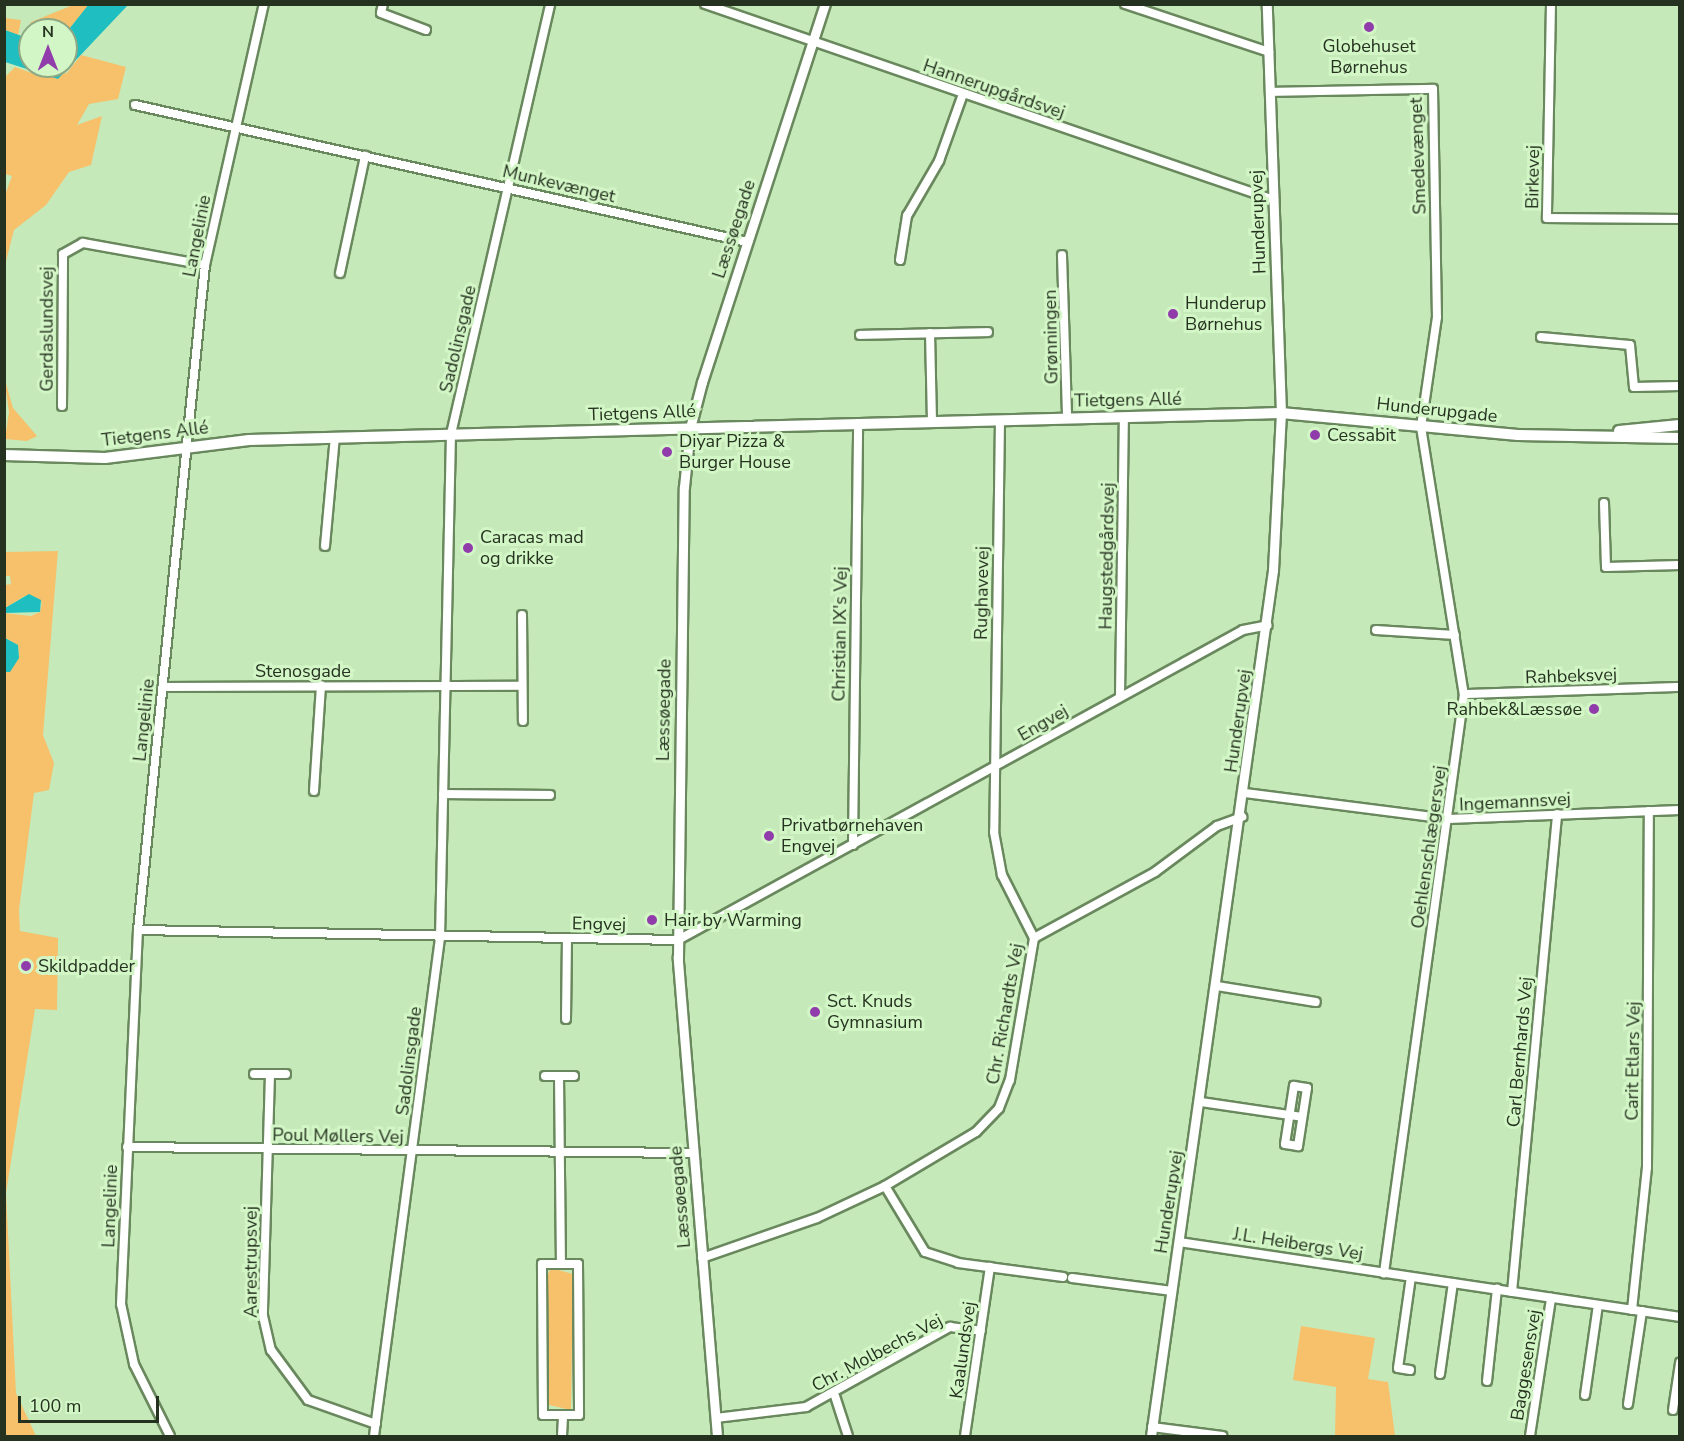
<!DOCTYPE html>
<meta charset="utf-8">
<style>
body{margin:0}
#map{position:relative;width:1684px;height:1441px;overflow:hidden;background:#c6e9b9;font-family:"Nunito Sans",sans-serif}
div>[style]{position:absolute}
.green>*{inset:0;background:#f7c06b}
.water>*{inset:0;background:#1ebec1}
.roads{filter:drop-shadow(2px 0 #69885d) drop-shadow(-2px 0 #69885d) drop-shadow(0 2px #69885d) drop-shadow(0 -2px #69885d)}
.minor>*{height:8px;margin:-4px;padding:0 4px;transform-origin:4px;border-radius:4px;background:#fff}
.tertiary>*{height:9px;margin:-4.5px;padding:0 4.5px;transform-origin:4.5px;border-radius:4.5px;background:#fff}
.secondary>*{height:10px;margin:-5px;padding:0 5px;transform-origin:5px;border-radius:5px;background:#fff}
.dots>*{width:16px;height:16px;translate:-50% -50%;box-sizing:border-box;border:3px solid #d3f6c6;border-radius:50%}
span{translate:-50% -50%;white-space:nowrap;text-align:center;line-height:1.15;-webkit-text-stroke:6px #d3f6c6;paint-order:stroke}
.poi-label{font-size:18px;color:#253220}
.left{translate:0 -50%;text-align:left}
.right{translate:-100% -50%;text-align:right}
.street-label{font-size:18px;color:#253220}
.frame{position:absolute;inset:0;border:6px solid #253220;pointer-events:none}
.north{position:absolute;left:18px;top:18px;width:60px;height:60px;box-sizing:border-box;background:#d3f6c6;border:2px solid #8da884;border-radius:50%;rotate:0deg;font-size:16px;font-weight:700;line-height:24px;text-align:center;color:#253220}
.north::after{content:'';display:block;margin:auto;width:21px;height:27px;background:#903cab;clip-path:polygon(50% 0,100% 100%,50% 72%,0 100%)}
.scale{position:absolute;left:18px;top:1396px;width:141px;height:27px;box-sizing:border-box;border:3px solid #253220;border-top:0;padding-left:8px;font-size:18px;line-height:21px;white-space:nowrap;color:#253220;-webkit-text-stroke:4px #d3f6c6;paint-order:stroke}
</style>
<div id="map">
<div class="green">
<i style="clip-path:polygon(73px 5px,89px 5px,66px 33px,30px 30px,30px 39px,24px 38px,31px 22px)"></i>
<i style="clip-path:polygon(4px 18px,21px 20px,18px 36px,5px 30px)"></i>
<i style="clip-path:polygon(81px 55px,126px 67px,118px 99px,89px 104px,77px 125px,102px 116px,91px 165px,69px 172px,46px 205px,14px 230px,5px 265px,5px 195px,12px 176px,5px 174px,5px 77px,15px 67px,43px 77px,67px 73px)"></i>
<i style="clip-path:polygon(4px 377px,13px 408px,37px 436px,27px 441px,5px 439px,9px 412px)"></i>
<i style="clip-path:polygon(58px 551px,43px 735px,54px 763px,49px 790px,34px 793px,19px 910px,20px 931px,58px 938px,57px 1010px,35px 1009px,6px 1193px,16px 1393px,36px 1436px,4px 1436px,4px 672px,19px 658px,18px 645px,5px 638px,4px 613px,31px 616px,40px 612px,42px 603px,25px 596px,5px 608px,5px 585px,11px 584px,10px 576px,5px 576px,5px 552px)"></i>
<i style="clip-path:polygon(551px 1268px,573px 1274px,571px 1410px,549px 1405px,547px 1276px)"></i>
<i style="clip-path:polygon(1301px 1326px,1375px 1338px,1368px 1379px,1388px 1382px,1395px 1436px,1335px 1436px,1336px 1387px,1293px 1380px)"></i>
</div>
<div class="water">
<i style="clip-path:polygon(89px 4px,128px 5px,58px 79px,5px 62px,5px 30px,30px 39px,30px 66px,66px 66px,66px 33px)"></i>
<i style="clip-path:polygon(29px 594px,41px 600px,40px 612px,5px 613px,5px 608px)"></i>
<i style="clip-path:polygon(5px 638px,18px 645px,19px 658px,10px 672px,5px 672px)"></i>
</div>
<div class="roads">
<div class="minor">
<i style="left:383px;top:4px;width:9px;rotate:103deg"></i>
<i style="left:381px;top:13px;width:48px;rotate:20.7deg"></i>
<i style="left:705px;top:4px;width:602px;rotate:19.01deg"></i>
<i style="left:1125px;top:4px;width:152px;rotate:18.4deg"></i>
<i style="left:1551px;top:4px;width:214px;rotate:91.1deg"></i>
<i style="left:1547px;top:218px;width:133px;rotate:0.4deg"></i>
<i style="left:1270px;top:92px;width:163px;rotate:-1.1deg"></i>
<i style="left:1433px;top:89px;width:228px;rotate:89deg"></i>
<i style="left:1437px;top:317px;width:111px;rotate:98.3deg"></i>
<i style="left:1421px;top:427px;width:270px;rotate:80.9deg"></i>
<i style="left:1464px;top:694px;width:585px;rotate:97.87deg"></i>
<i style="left:135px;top:105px;width:627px;rotate:12.62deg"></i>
<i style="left:1062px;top:255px;width:163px;rotate:88.2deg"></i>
<i style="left:900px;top:260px;width:45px;rotate:-81deg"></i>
<i style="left:907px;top:216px;width:64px;rotate:-59.8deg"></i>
<i style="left:939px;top:161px;width:71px;rotate:-70.3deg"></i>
<i style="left:340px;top:273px;width:120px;rotate:-77.9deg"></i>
<i style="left:930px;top:333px;width:89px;rotate:88.7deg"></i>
<i style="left:860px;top:335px;width:128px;rotate:-1.3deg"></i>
<i style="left:1541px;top:337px;width:89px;rotate:5.1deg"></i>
<i style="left:1630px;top:345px;width:42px;rotate:84.6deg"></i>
<i style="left:1634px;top:387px;width:46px;rotate:-1.2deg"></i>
<i style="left:62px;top:406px;width:152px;rotate:-89.6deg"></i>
<i style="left:63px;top:254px;width:23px;rotate:-29deg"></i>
<i style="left:83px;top:243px;width:124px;rotate:10.2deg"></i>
<i style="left:1000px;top:420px;width:412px;rotate:90.8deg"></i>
<i style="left:994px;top:832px;width:44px;rotate:79.5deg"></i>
<i style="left:1002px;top:875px;width:71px;rotate:63.1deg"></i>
<i style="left:1604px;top:503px;width:64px;rotate:88.2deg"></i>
<i style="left:1606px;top:567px;width:74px;rotate:-1.5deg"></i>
<i style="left:325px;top:546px;width:109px;rotate:-84.8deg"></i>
<i style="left:522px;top:615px;width:106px;rotate:89.5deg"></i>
<i style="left:1376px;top:630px;width:79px;rotate:3.6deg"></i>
<i style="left:163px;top:687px;width:359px;rotate:-0.2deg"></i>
<i style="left:1464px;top:694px;width:216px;rotate:-1.9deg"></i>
<i style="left:1120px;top:696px;width:279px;rotate:-89.2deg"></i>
<i style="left:314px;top:791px;width:106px;rotate:-86.2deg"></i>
<i style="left:1245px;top:793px;width:205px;rotate:7.3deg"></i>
<i style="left:1448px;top:819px;width:232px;rotate:-2.2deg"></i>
<i style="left:443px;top:794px;width:107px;rotate:0.5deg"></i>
<i style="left:853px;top:845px;width:422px;rotate:-89.3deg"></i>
<i style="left:138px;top:930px;width:540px;rotate:1.06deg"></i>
<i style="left:678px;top:940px;width:644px;rotate:-28.75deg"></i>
<i style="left:1243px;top:630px;width:25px;rotate:-11deg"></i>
<i style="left:1217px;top:986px;width:100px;rotate:9.2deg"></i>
<i style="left:566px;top:1019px;width:80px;rotate:-89.3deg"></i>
<i style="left:254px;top:1074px;width:32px"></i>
<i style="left:270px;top:1074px;width:242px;rotate:91.7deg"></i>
<i style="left:263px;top:1316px;width:35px;rotate:77deg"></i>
<i style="left:271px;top:1350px;width:62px;rotate:53.5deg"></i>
<i style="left:308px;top:1400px;width:72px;rotate:19.4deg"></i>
<i style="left:545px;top:1076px;width:29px"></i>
<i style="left:559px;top:1076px;width:188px;rotate:89.4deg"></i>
<i style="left:1294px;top:1086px;width:13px;rotate:9deg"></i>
<i style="left:1307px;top:1088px;width:59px;rotate:98.8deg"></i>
<i style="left:1298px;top:1146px;width:13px;rotate:-171deg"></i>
<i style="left:1285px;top:1144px;width:59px;rotate:-81.2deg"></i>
<i style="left:1201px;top:1102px;width:102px;rotate:8.4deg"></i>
<i style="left:127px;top:1147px;width:566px;rotate:0.61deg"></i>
<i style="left:885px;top:1186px;width:77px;rotate:58.8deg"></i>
<i style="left:925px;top:1252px;width:35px;rotate:18deg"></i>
<i style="left:958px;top:1263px;width:106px;rotate:7.6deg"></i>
<i style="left:1179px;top:1242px;width:507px;rotate:8.51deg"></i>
<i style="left:702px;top:1258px;width:122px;rotate:-19.2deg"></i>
<i style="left:817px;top:1218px;width:75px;rotate:-25.2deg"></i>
<i style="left:885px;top:1186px;width:106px;rotate:-30.7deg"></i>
<i style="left:976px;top:1132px;width:33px;rotate:-46deg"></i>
<i style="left:999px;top:1108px;width:30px;rotate:-69deg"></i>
<i style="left:1010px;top:1080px;width:144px;rotate:-80.4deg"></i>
<i style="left:1034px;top:938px;width:138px;rotate:-28.6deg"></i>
<i style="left:1155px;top:872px;width:77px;rotate:-36.6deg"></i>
<i style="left:1217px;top:826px;width:27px;rotate:-20deg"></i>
<i style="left:542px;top:1264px;width:36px"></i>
<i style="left:578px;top:1264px;width:151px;rotate:89.6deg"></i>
<i style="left:579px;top:1415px;width:36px;rotate:180deg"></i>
<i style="left:543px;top:1415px;width:151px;rotate:-90.4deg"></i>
<i style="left:1072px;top:1278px;width:101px;rotate:7.4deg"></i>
<i style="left:1512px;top:1292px;width:480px;rotate:-84.6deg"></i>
<i style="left:1632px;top:1310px;width:144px;rotate:-84deg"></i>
<i style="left:1647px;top:1167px;width:356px;rotate:-89.7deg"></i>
<i style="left:1410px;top:1370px;width:12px;rotate:-171deg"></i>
<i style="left:1398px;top:1368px;width:92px;rotate:-81.9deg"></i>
<i style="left:1440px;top:1374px;width:92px;rotate:-81.9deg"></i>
<i style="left:1487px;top:1381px;width:93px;rotate:-83.8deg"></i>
<i style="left:1585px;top:1395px;width:91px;rotate:-81.8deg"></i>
<i style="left:835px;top:1396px;width:42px;rotate:72deg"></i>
<i style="left:1628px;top:1404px;width:94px;rotate:-81.4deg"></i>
<i style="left:1673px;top:1410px;width:48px;rotate:-81.5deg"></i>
<i style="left:716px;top:1418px;width:91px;rotate:-7deg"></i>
<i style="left:806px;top:1407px;width:165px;rotate:-29.1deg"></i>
<i style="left:950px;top:1327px;width:31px;rotate:7deg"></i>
<i style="left:1152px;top:1427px;width:71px;rotate:7.3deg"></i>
<i style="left:170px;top:1436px;width:80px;rotate:-116.6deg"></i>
<i style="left:134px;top:1364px;width:61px;rotate:-102.2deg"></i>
<i style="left:121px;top:1304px;width:374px;rotate:-87.4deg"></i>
<i style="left:138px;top:930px;width:668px;rotate:-84.25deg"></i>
<i style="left:205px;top:265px;width:268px;rotate:-77.3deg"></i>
<i style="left:374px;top:1436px;width:502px;rotate:-82.45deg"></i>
<i style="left:440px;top:938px;width:504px;rotate:-88.75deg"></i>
<i style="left:451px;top:434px;width:441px;rotate:-77deg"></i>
<i style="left:562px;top:1436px;width:21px;rotate:-87deg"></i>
<i style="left:965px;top:1436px;width:171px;rotate:-81.6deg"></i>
<i style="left:1530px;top:1436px;width:140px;rotate:-81.3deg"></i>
</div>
<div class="tertiary">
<i style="left:717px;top:1436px;width:480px;rotate:-94.7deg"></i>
<i style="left:678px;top:958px;width:471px;rotate:-89.3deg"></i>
<i style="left:684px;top:487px;width:59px;rotate:-84.2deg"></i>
<i style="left:690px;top:428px;width:48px;rotate:-75.4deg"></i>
<i style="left:702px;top:382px;width:398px;rotate:-72deg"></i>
<i style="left:1151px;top:1436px;width:875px;rotate:-81.98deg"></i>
<i style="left:1273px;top:570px;width:157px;rotate:-87.1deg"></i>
<i style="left:1281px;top:413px;width:409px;rotate:-92deg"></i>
</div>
<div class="secondary">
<i style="left:1619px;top:431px;width:61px;rotate:-5.6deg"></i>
<i style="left:4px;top:455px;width:101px;rotate:1.7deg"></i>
<i style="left:105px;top:458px;width:145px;rotate:-7.1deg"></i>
<i style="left:249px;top:440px;width:1032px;rotate:-1.5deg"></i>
<i style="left:1281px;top:413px;width:238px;rotate:5.3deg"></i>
<i style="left:1518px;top:435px;width:162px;rotate:1.1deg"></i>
</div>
</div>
<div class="dots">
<i style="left:1369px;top:27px;background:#903cab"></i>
<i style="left:1173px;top:314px;background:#903cab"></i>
<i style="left:1315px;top:435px;background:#903cab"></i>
<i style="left:667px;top:452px;background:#903cab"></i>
<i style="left:468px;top:548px;background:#903cab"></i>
<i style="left:1594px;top:709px;background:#903cab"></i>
<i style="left:769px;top:836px;background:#903cab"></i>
<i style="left:652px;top:920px;background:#903cab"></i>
<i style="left:26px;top:966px;background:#903cab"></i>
<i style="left:815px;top:1012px;background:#903cab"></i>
</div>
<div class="poi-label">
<span style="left:1369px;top:57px">Globehuset<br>Børnehus</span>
<span class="left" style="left:1185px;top:314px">Hunderup<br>Børnehus</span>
<span class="left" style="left:1327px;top:435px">Cessabit</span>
<span class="left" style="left:679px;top:452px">Diyar Pizza &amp;<br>Burger House</span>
<span class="left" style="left:480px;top:548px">Caracas mad<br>og drikke</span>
<span class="right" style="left:1582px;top:709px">Rahbek&amp;Læssøe</span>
<span class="left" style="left:781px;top:836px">Privatbørnehaven<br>Engvej</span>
<span class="left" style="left:664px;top:920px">Hair by Warming</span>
<span class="left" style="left:38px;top:966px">Skildpadder</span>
<span class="left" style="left:827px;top:1012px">Sct. Knuds<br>Gymnasium</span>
</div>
<div class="street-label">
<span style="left:994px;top:89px;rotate:19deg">Hannerupgårdsvej</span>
<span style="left:1418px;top:156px;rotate:-92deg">Smedevænget</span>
<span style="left:1533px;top:177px;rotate:-89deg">Birkevej</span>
<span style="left:559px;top:184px;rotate:13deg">Munkevænget</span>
<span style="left:1258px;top:222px;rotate:-92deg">Hunderupvej</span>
<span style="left:734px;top:229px;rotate:-72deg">Læssøegade</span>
<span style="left:197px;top:236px;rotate:-79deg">Langelinie</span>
<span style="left:47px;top:329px;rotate:-90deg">Gerdaslundsvej</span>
<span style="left:1051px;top:337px;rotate:-91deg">Grønningen</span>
<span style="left:458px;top:339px;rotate:-77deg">Sadolinsgade</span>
<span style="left:1128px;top:400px;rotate:-1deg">Tietgens Allé</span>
<span style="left:1437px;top:410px;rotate:6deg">Hunderupgade</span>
<span style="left:642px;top:413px;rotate:-2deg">Tietgens Allé</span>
<span style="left:155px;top:434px;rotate:-7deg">Tietgens Allé</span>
<span style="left:1107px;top:556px;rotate:-89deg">Haugstedgårdsvej</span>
<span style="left:982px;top:593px;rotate:-89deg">Rughavevej</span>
<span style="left:840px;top:634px;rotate:-89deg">Christian IX's Vej</span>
<span style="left:303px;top:671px">Stenosgade</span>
<span style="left:1571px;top:676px;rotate:-2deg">Rahbeksvej</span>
<span style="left:664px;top:710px;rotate:-89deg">Læssøegade</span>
<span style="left:144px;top:720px;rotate:-84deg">Langelinie</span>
<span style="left:1238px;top:721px;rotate:-82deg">Hunderupvej</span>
<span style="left:1043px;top:723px;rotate:-30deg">Engvej</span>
<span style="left:1515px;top:802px;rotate:-3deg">Ingemannsvej</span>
<span style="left:1429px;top:847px;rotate:-82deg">Oehlenschlægersvej</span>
<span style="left:599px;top:924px;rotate:1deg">Engvej</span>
<span style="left:1005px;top:1014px;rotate:-80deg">Chr. Richardts Vej</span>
<span style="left:1520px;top:1052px;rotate:-85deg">Carl Bernhards Vej</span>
<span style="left:409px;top:1061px;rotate:-83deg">Sadolinsgade</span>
<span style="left:1633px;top:1061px;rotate:-89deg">Carit Etlars Vej</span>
<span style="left:338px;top:1136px;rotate:1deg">Poul Møllers Vej</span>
<span style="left:680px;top:1197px;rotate:-95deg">Læssøegade</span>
<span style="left:1169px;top:1202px;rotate:-81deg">Hunderupvej</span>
<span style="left:110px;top:1206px;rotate:-88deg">Langelinie</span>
<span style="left:1298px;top:1244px;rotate:9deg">J.L. Heibergs Vej</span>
<span style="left:251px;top:1262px;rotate:-90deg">Aarestrupsvej</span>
<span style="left:963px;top:1350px;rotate:-82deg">Kaalundsvej</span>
<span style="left:877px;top:1353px;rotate:-28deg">Chr. Molbechs Vej</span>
<span style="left:1526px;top:1365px;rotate:-81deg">Baggesensvej</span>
</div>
<div class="frame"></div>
<div class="north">N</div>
<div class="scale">100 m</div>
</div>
